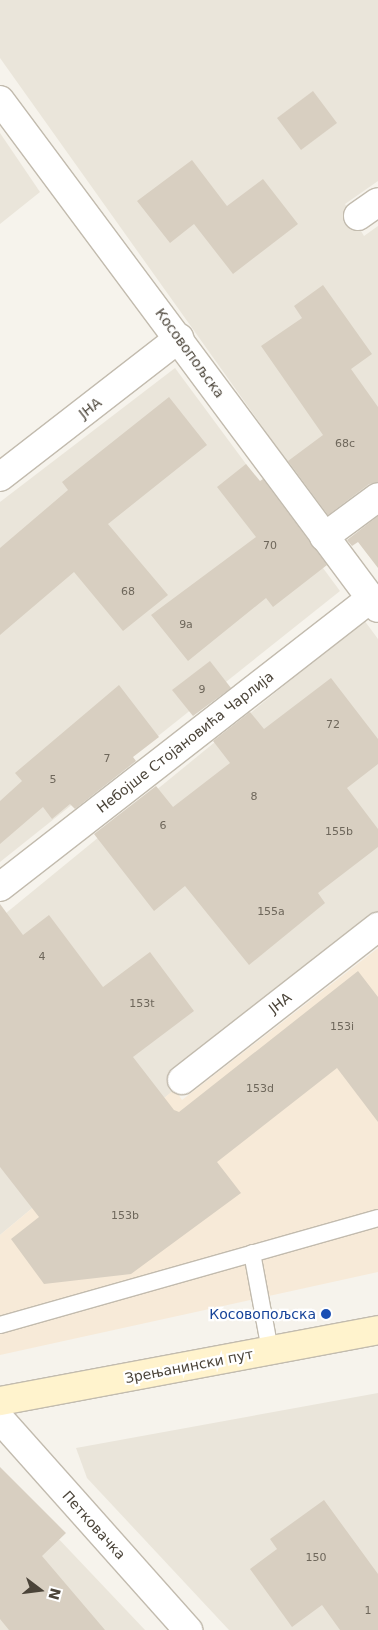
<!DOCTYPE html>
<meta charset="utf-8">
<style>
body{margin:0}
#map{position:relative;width:378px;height:1630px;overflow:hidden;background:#f6f3ec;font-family:"DejaVu Sans",sans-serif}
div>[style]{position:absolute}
.residential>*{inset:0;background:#eae5da}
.commercial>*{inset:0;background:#f7ead8}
.building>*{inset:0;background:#d8cfc1}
.roads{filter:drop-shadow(1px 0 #c2bbae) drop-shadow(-1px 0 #c2bbae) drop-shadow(0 1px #c2bbae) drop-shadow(0 -1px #c2bbae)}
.service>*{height:16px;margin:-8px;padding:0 8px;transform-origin:8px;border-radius:8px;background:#fff}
.minor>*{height:28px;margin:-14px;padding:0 14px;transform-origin:14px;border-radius:14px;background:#fff}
.secondary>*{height:28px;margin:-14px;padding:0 14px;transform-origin:14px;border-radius:14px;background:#fff3cd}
.dots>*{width:14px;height:14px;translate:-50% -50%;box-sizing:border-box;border:2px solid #fff;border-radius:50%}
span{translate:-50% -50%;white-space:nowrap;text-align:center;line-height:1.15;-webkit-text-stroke:4.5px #fff;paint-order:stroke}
.number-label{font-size:11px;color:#6e675b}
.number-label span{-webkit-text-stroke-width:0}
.street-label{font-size:14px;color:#4b4439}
.transit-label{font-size:14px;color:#164399}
.right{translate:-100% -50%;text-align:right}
.north{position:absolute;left:15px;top:1565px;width:50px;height:50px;-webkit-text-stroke:4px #fff;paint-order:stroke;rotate:105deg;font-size:14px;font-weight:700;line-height:20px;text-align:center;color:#4b4439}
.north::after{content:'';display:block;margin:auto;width:18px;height:22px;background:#4b4439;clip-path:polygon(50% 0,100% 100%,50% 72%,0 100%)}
</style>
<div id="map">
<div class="residential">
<i style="clip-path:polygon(0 0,378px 0,378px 181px,345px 204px,364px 236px,378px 226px,378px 482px,328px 519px,0 58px)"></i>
<i style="clip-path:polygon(0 133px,40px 192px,0 224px)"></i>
<i style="clip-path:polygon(175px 368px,340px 591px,0 862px,0 502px)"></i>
<i style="clip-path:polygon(364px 620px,378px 639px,378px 920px,0 1235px,0 918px)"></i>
<i style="clip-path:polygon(378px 1393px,378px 1630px,229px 1630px,87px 1478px,76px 1448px)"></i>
<i style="clip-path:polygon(0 1477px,145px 1630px,0 1630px)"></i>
</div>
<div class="commercial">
<i style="clip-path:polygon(378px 948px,378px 1272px,0 1355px,0 1235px,175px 1089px,182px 1100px)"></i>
</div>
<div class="building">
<i style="clip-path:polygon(313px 91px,337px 123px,301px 150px,277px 118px)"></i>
<i style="clip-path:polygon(192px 160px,227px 206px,263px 179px,298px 224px,233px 274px,194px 224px,170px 243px,137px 201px)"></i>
<i style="clip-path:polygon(323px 285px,372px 354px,351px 369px,378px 407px,378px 482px,369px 484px,328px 515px,288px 461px,323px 435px,261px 346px,302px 318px,294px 306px)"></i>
<i style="clip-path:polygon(169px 397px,207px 445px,108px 524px,168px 595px,123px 631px,74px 572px,0 635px,0 548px,68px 490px,62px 482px)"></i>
<i style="clip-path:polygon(246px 464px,260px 481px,263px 479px,327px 565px,273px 607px,266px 598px,188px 661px,151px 615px,256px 537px,217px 487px)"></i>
<i style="clip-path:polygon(378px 516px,378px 568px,358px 542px,352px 546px,347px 540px)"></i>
<i style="clip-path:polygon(210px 661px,231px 688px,193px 716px,172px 690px)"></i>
<i style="clip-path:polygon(331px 678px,378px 739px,378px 764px,347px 788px,378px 829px,378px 847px,318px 893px,325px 903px,249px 965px,185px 886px,154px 911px,94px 834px,156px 786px,173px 807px,230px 763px,213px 741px,250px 712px,264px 729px)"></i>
<i style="clip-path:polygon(119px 685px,159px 737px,133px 757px,136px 761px,75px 809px,70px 804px,52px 819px,43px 807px,0 844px,0 801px,22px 781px,15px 773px)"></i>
<i style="clip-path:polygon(0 904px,23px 935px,49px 915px,103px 987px,150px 952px,194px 1011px,133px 1057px,174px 1110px,179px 1112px,358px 971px,378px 997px,378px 1122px,337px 1068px,217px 1162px,241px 1193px,131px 1274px,44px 1284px,11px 1239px,39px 1217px,0 1167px)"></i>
<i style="clip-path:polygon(0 1467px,66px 1533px,42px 1556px,105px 1630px,9px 1630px,0 1619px)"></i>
<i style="clip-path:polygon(324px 1500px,378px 1574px,378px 1630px,340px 1630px,322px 1605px,292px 1627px,250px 1569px,277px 1549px,270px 1539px)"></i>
</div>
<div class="roads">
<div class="service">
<i style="left:252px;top:1253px;width:99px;rotate:79.5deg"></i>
<i style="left:0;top:1325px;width:393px;rotate:-15.8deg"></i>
</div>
<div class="minor">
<i style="left:0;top:100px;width:633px;rotate:53.35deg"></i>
<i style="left:358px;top:216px;width:24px;rotate:-35deg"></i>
<i style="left:0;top:477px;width:227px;rotate:-37.8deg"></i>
<i style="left:324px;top:537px;width:67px;rotate:-36.5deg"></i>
<i style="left:0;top:887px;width:470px;rotate:-37.9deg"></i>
<i style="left:182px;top:1080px;width:249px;rotate:-38deg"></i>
<i style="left:0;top:1419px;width:283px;rotate:48.3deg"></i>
</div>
<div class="secondary">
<i style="left:0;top:1401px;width:385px;rotate:-10.6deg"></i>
</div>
</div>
<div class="dots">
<i style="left:326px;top:1314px;background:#1a4fb4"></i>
</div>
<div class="number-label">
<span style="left:345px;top:444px">68c</span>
<span style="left:270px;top:546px">70</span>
<span style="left:128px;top:592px">68</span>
<span style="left:186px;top:625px">9a</span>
<span style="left:202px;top:690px">9</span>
<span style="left:333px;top:725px">72</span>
<span style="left:107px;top:759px">7</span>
<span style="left:53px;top:780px">5</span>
<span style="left:254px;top:797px">8</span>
<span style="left:163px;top:826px">6</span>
<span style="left:339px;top:832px">155b</span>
<span style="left:271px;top:912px">155a</span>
<span style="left:42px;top:957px">4</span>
<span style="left:142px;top:1004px">153t</span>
<span style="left:342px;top:1027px">153i</span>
<span style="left:260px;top:1089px">153d</span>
<span style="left:125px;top:1216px">153b</span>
<span style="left:316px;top:1558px">150</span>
<span style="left:368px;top:1611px">1</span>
</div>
<div class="street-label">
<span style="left:190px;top:353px;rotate:54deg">Косовопољска</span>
<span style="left:90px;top:408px;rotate:-38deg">ЈНА</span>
<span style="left:185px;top:742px;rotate:-38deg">Небојше Стојановића Чарлија</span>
<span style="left:280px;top:1003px;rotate:-38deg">ЈНА</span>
<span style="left:189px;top:1366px;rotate:-11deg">Зрењанински пут</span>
<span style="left:94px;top:1525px;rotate:48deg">Петковачка</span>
</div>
<div class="transit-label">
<span class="right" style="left:316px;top:1314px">Косовопољска</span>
</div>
<div class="north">N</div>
</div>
